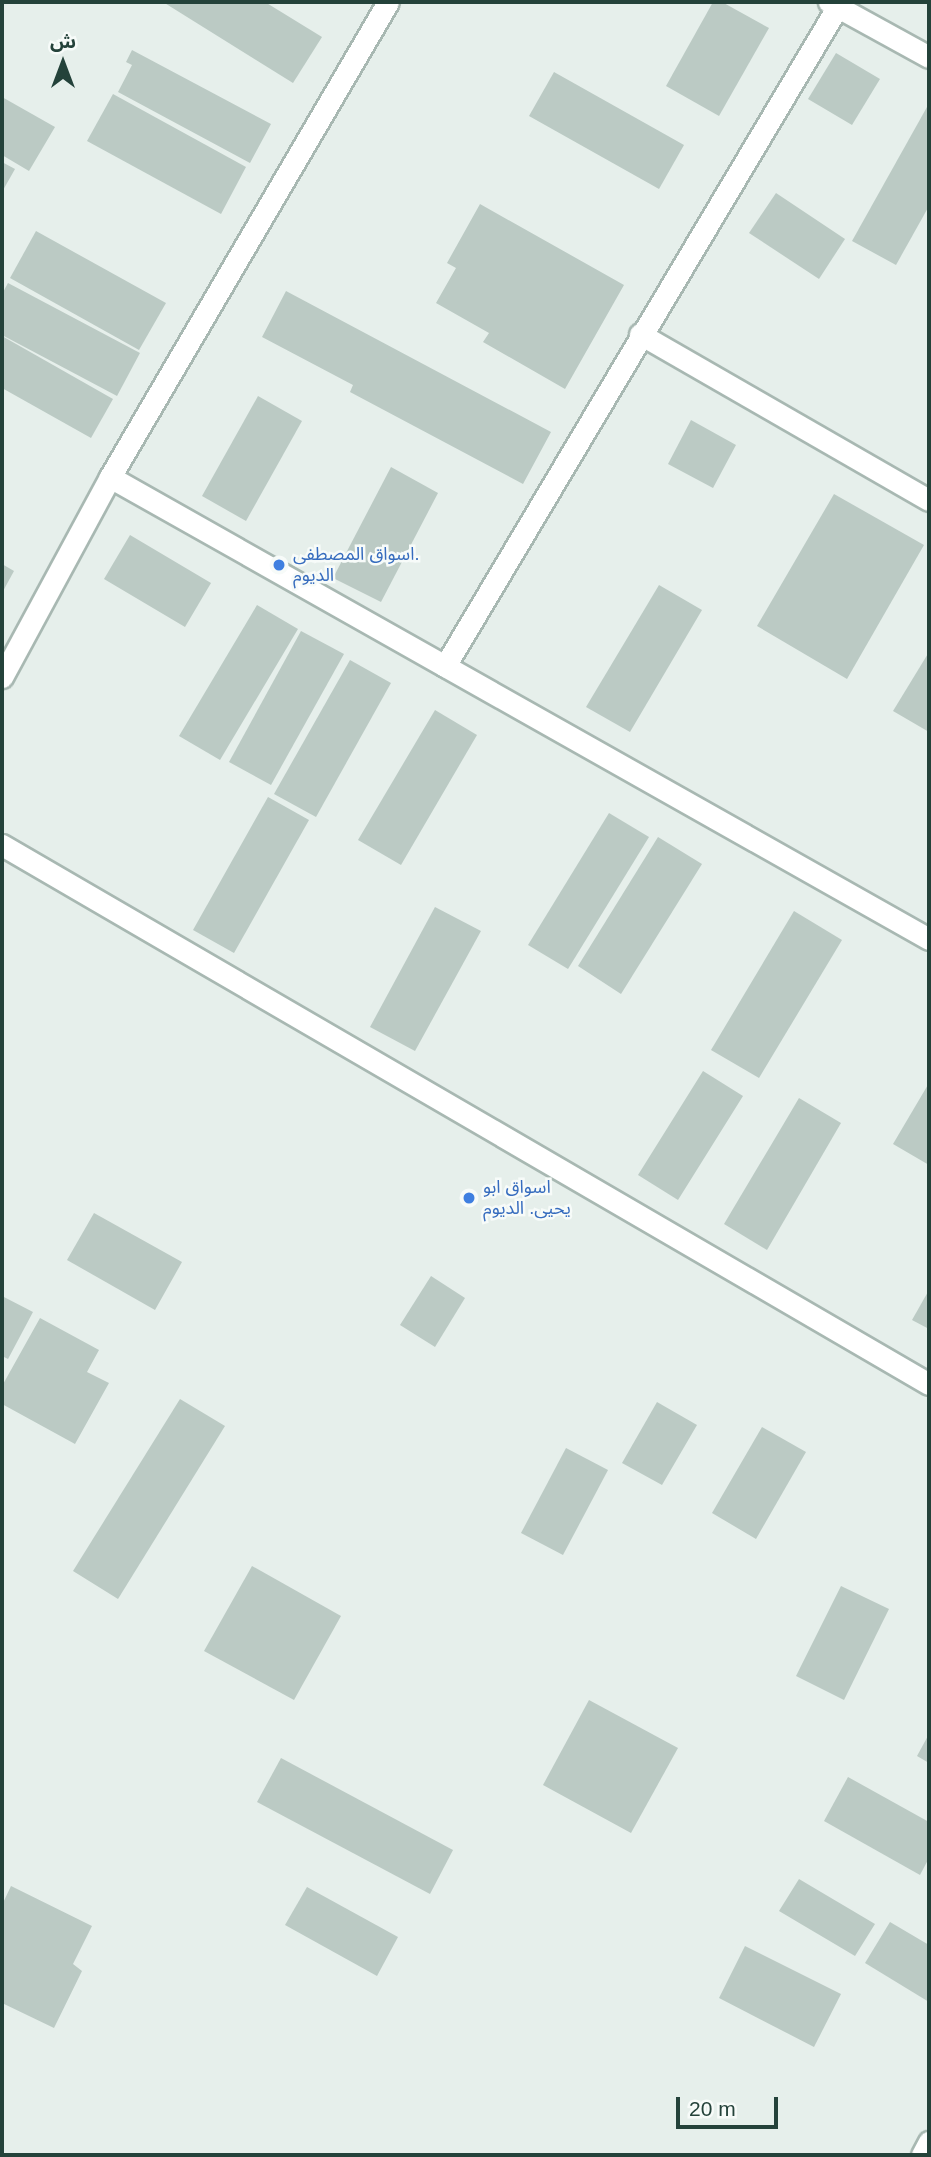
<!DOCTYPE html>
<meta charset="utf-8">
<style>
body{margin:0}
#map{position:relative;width:931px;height:2157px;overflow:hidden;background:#e6efeb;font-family:Arial,"Noto Sans Arabic",sans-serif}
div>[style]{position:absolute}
.building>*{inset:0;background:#bbcac4}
.roads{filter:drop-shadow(2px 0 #a8b8b2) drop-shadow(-2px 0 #a8b8b2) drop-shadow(0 2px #a8b8b2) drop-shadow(0 -2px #a8b8b2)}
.minor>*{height:21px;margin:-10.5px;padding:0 10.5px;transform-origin:10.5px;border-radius:10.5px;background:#fff}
.dots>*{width:19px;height:19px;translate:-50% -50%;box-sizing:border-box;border:4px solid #f7fbf9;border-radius:50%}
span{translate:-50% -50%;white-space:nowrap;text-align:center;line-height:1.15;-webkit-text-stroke:5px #f7fbf9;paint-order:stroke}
.shop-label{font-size:18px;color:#366cbe}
.left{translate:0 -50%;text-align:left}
.frame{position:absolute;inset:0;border:4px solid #24423a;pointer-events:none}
.north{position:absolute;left:28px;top:28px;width:70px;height:70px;-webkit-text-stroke:5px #f7fbf9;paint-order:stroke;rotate:0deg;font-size:19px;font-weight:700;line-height:28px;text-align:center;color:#24423a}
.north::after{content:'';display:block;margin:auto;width:24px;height:32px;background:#24423a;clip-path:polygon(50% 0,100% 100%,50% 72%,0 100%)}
.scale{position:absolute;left:676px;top:2097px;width:102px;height:32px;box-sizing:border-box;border:4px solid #24423a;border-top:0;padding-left:9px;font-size:21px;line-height:24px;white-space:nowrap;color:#24423a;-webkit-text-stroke:5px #f7fbf9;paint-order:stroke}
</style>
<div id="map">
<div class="building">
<i style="clip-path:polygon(163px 2px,265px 2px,322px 37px,293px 83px)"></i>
<i style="clip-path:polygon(713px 2px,722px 2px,769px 28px,719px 116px,666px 86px)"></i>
<i style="clip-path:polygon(132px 50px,271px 124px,250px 163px,118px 92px,132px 65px,126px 62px)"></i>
<i style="clip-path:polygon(836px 53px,880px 79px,852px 125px,808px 99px)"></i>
<i style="clip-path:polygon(554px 72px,684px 145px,659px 189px,529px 116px)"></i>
<i style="clip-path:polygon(113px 94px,246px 167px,221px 214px,87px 141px)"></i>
<i style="clip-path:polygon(2px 97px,55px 127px,29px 171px,2px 155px)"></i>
<i style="clip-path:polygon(927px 107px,929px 206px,896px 265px,852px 241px)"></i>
<i style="clip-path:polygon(2px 162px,15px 169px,2px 192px)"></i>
<i style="clip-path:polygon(776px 193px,845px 239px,819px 279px,749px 233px)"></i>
<i style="clip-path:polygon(480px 204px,624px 285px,565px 389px,483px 342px,489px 333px,436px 303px,456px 268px,447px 263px)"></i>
<i style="clip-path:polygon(36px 231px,166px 303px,139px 350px,10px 278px)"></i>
<i style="clip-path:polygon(8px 283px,140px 353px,117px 396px,2px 335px,2px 294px)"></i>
<i style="clip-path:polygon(286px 291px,551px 432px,523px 484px,350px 392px,353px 385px,262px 337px)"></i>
<i style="clip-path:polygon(2px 336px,113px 399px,91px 438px,2px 388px)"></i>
<i style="clip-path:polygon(258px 396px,302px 421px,246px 521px,202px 496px)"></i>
<i style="clip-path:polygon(691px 420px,736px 445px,713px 488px,668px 464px)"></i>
<i style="clip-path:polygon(391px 467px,438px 493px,381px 602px,333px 578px)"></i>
<i style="clip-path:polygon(834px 494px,924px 545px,847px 679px,757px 626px)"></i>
<i style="clip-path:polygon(130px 535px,211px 583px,185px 627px,104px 579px)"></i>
<i style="clip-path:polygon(2px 564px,14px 571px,2px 593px)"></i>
<i style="clip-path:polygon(659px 585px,702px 610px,630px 732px,586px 707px)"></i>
<i style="clip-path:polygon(257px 605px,298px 629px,220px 760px,179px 736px)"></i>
<i style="clip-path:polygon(301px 631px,344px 654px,271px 785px,229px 762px)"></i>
<i style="clip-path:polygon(929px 652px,929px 732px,893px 711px)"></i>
<i style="clip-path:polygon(350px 660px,391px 683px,316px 817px,274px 794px)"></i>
<i style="clip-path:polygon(435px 710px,477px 735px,401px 865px,358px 840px)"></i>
<i style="clip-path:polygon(268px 797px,309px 820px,234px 953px,193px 930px)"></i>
<i style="clip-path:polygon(609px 813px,649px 837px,568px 969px,528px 945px)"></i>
<i style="clip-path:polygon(658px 837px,702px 864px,621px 994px,578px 966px)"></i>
<i style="clip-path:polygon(435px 907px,481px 931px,415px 1051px,370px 1027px)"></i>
<i style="clip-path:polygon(794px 911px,842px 940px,759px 1078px,711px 1050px)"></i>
<i style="clip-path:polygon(703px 1071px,743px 1096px,678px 1200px,638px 1175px)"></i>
<i style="clip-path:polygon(929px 1083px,929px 1165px,893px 1144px)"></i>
<i style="clip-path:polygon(799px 1098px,841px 1123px,767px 1250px,724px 1224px)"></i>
<i style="clip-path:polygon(94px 1213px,182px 1262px,155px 1310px,67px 1260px)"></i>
<i style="clip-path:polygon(431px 1276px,465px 1298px,435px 1347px,400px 1325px)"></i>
<i style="clip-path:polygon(929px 1290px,929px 1329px,912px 1320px)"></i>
<i style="clip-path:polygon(2px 1296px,33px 1312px,8px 1359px,2px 1356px)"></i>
<i style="clip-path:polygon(40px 1318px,99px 1350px,87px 1372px,109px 1383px,75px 1444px,2px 1404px,2px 1386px)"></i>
<i style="clip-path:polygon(180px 1399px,225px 1426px,118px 1599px,73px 1571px)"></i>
<i style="clip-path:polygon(657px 1402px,697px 1425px,662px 1485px,622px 1463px)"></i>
<i style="clip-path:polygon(762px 1427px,806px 1452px,756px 1539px,712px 1513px)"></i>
<i style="clip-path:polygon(566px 1448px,608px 1470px,563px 1555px,521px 1533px)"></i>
<i style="clip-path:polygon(252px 1566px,341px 1616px,294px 1700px,204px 1651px)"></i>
<i style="clip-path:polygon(841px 1586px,889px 1609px,844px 1700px,796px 1676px)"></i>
<i style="clip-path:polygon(589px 1700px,678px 1748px,631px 1833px,543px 1785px)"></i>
<i style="clip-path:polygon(929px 1734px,929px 1763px,917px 1756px)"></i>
<i style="clip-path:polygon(281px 1758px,453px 1850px,430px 1894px,257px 1802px)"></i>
<i style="clip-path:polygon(848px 1777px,929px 1822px,929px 1858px,920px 1875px,824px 1821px)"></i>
<i style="clip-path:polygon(799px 1879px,875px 1924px,855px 1956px,779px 1911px)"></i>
<i style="clip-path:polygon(11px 1886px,92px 1926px,73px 1964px,82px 1971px,54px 2028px,2px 2003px,2px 1905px)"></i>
<i style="clip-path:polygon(307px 1887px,398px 1937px,377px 1976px,285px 1925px)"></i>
<i style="clip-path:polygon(890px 1922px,929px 1945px,929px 2002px,865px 1963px)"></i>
<i style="clip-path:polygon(745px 1946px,841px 1994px,814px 2047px,719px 1998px)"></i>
</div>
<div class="roads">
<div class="minor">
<i style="left:829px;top:2px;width:114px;rotate:28.8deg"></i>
<i style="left:640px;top:334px;width:333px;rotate:29.9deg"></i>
<i style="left:110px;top:477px;width:940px;rotate:29.43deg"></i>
<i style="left:445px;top:666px;width:768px;rotate:-59.23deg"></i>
<i style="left:2px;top:677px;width:227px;rotate:-61.6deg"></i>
<i style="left:110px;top:477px;width:550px;rotate:-59.66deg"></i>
<i style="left:2px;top:845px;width:1072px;rotate:30.18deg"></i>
<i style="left:922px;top:2155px;width:15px;rotate:-62deg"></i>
</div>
</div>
<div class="dots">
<i style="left:279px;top:565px;background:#3f7fe0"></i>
<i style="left:469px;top:1198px;background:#3f7fe0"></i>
</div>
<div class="shop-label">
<span class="left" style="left:293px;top:565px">اسواق المصطفى.<br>الديوم</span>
<span class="left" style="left:483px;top:1198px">اسواق ابو<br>يحيى. الديوم</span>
</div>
<div class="frame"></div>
<div class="north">ش</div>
<div class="scale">20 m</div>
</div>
